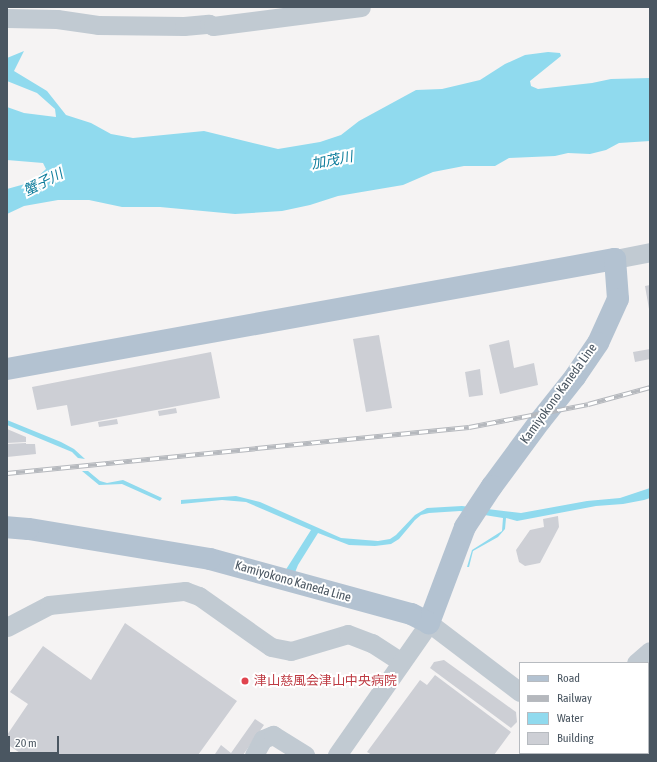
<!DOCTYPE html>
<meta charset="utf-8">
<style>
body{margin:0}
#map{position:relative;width:657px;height:762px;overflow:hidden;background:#f5f3f3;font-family:"Asap Condensed","Noto Sans JP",sans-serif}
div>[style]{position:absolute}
.water>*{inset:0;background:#90daee}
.building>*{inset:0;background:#cdcfd5}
.minor>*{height:19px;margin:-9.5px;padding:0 9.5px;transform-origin:9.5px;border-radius:9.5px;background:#c1cad2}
.major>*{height:22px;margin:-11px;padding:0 11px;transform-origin:11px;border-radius:11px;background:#b3c2d1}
.rail>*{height:4.5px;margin-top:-2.25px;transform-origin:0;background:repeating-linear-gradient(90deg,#fff 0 9px,#b5b8bd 0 18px);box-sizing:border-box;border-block:1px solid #b5b8bd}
.dots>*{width:11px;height:11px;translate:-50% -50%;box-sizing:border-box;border:2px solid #fff;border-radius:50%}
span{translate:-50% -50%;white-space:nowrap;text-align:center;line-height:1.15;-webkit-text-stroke:4px #fff;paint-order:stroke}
.street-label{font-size:13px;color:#4a5661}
.health-label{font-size:13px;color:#be3a42}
.left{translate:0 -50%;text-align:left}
.water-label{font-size:14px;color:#0c7c9b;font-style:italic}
.frame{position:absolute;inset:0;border:8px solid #4a5661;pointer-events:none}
.legend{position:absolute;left:519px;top:662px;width:130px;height:92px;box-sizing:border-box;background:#fff;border:1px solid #b7bbc0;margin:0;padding:5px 7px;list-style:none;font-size:12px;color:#4a5661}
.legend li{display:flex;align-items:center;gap:8px;height:20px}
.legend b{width:20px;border:1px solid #b7bbc0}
.scale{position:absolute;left:8px;top:736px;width:51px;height:18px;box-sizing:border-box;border:2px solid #4a5661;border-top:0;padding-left:5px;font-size:12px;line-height:14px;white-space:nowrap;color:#4a5661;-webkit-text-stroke:3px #fff;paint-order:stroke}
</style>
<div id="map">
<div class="water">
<i style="clip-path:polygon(24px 51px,14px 71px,47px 91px,66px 115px,91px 123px,111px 134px,133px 138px,204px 131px,278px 149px,320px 142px,341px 135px,359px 121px,416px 90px,442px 89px,480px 80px,505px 64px,525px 55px,548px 52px,560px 53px,561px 56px,530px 81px,531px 86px,538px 89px,592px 83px,611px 79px,650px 78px,650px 141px,619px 143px,606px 150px,590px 154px,568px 153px,555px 156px,509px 158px,495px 166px,464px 166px,433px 172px,403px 185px,338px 196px,310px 205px,282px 211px,235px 214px,160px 207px,122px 207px,89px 200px,58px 200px,24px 206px,7px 214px,7px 189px,32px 182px,46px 169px,43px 163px,7px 160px,7px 107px,24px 113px,56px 117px,55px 109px,37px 93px,7px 81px,7px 58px)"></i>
<i style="clip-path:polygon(7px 420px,61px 442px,74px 449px,85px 459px,78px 458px,72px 452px,7px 425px)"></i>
<i style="clip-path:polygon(82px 471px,88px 471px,100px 481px,107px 483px,123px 480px,162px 498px,160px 501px,122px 484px,99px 485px)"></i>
<i style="clip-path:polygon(650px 488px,650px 498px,644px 500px,623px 504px,596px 506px,517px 521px,506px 518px,505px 529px,498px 537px,473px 551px,469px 567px,467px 567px,472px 550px,502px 531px,503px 518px,460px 511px,429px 513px,421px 515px,415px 520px,399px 539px,391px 544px,375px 546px,349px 545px,318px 533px,298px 565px,290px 585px,280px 579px,311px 530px,246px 502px,222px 500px,181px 504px,181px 500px,236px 496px,260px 502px,341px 538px,378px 541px,390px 539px,396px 535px,415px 515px,427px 508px,462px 506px,521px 513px,587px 501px,620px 498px)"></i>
</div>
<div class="building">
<i style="clip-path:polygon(650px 285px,650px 309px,649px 309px,645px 286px)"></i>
<i style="clip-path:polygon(379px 335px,392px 408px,366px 412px,353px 339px)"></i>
<i style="clip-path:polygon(509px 340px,514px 368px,534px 363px,538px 385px,500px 394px,489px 345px)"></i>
<i style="clip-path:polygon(650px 349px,650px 359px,635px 362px,633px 352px)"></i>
<i style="clip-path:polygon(211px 352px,220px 398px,71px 426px,67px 405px,37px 410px,32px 387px)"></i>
<i style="clip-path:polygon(480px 369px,483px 395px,469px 397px,465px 372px)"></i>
<i style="clip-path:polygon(176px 408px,177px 413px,159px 416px,158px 411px)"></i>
<i style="clip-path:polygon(117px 419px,118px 424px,99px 427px,98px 422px)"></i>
<i style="clip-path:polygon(7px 429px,26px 437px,26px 442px,7px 443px)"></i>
<i style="clip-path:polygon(26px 443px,26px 444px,35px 444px,36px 454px,7px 457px,7px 444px)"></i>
<i style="clip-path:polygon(558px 516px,559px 527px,540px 563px,525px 566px,519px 562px,516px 550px,530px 530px,544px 527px,543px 519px)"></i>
<i style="clip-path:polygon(125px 623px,237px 701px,198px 755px,23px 755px,7px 744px,7px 735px,28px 704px,10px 692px,43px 646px,91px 680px)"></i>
<i style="clip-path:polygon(444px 660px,516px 712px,517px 722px,511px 728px,430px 668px,434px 662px)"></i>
<i style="clip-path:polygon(435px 675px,511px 732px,494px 755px,372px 755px,367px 752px,420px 680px,427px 685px)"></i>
<i style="clip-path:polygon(255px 719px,264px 725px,243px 755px,215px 754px,221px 745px,231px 753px)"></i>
</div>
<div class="minor">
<i style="left:7px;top:18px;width:50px;rotate:1.1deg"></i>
<i style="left:57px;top:19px;width:41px;rotate:8.3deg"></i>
<i style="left:98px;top:25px;width:86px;rotate:0.7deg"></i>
<i style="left:184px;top:26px;width:25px;rotate:-5deg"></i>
<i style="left:209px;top:24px;width:4px;rotate:27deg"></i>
<i style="left:213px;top:26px;width:149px;rotate:-7.3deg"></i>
<i style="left:615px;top:259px;width:36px;rotate:-11deg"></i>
<i style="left:7px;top:627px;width:47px;rotate:-27.6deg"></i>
<i style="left:49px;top:605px;width:137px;rotate:-5.9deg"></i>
<i style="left:185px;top:591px;width:15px;rotate:20deg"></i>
<i style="left:199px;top:596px;width:88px;rotate:35.3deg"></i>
<i style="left:271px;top:647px;width:20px;rotate:11deg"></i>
<i style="left:291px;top:651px;width:59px;rotate:-16.6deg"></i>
<i style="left:348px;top:634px;width:26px;rotate:21deg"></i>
<i style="left:372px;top:643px;width:35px;rotate:33deg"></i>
<i style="left:636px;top:663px;width:18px;rotate:-41deg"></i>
<i style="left:584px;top:753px;width:2px;rotate:63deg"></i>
<i style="left:254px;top:755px;width:18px;rotate:-61deg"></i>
<i style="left:263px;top:739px;width:11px;rotate:-22deg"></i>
<i style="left:273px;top:735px;width:38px;rotate:32deg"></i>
<i style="left:337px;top:755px;width:161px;rotate:-55.1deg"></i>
<i style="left:429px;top:623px;width:114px;rotate:37.2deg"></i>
<i style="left:529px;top:755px;width:2px;rotate:-63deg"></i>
</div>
<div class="major">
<i style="left:7px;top:369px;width:618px;rotate:-10.26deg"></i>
<i style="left:615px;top:259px;width:40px;rotate:85.7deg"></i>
<i style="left:618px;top:299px;width:48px;rotate:114.4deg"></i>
<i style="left:598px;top:343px;width:41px;rotate:124.1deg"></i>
<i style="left:575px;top:377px;width:56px;rotate:128.5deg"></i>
<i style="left:540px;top:421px;width:81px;rotate:126.4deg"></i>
<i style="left:492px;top:486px;width:49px;rotate:123.4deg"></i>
<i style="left:465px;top:527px;width:103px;rotate:110.6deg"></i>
<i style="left:429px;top:623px;width:20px;rotate:-153deg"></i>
<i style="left:411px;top:614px;width:208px;rotate:-164.7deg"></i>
<i style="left:210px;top:559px;width:184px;rotate:-170.6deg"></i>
<i style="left:28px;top:529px;width:21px;rotate:-175deg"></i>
</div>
<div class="rail">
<i style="left:7px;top:473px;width:464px;rotate:-5.7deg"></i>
<i style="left:469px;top:427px;width:121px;rotate:-10.9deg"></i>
<i style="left:588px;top:404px;width:64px;rotate:-15.3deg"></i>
</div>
<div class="dots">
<i style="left:245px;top:681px;background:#e0444e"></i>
</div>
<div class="street-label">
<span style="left:559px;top:394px;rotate:-54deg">Kamiyokono Kaneda Line</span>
<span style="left:293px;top:582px;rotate:16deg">Kamiyokono Kaneda Line</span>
</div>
<div class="health-label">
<span class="left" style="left:254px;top:681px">津山慈風会津山中央病院</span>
</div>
<div class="water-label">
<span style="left:332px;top:160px;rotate:-11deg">加茂川</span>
<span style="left:43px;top:182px;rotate:-27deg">蟹子川</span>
</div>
<div class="frame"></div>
<ul class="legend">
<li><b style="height:5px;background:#b3c2d1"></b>Road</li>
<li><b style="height:5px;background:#b5b8bd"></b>Railway</li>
<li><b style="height:11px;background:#90daee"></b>Water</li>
<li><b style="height:11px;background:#cdcfd5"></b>Building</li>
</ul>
<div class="scale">20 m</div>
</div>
